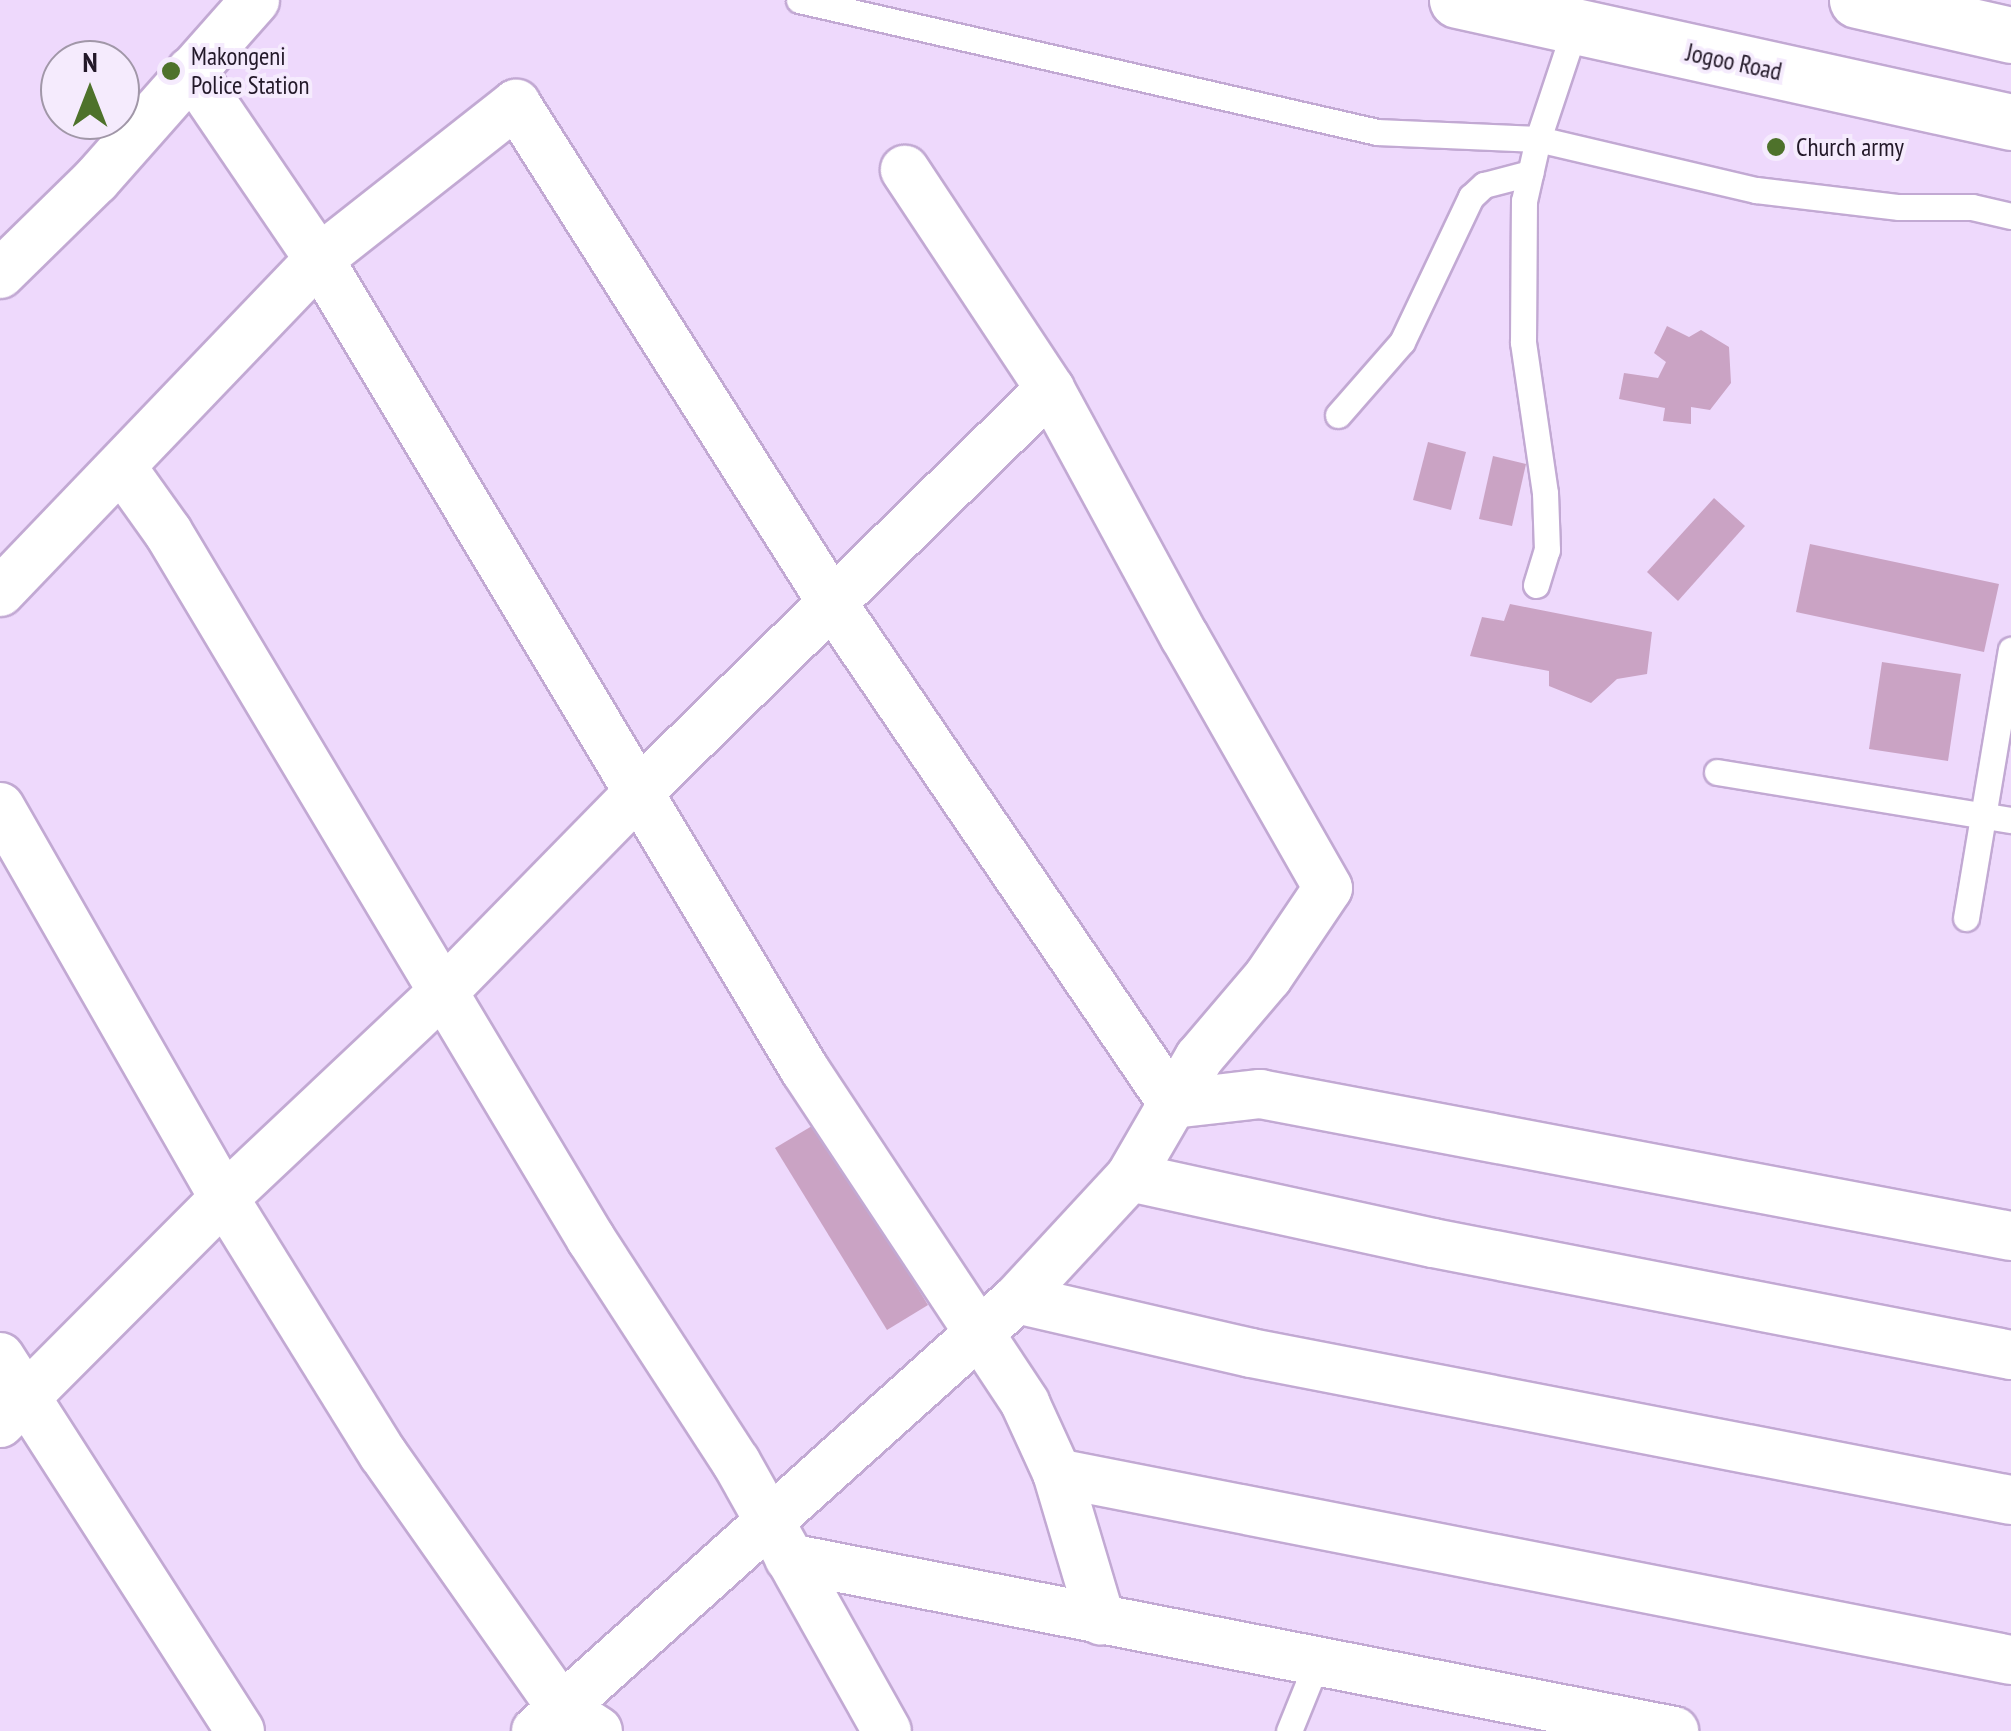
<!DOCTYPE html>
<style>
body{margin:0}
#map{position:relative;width:2011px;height:1731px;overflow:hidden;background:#eed9fc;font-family:"PT Sans Narrow",sans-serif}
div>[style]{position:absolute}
.building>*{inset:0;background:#caa3c4}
.roads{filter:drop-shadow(2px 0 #c2a9d3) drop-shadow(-2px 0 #c2a9d3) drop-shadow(0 2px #c2a9d3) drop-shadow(0 -2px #c2a9d3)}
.service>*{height:25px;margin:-12.5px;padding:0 12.5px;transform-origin:12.5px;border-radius:12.5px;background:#fff}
.minor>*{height:48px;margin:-24px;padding:0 24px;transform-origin:24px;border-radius:24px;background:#fff}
.secondary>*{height:55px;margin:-27.5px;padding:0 27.5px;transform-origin:27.5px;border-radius:27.5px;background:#fff}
.dots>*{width:28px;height:28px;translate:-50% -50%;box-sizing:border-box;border:5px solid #f5ebfd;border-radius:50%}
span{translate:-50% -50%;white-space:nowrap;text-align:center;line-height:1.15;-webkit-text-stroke:8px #f5ebfd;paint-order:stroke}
.poi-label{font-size:25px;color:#231929}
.left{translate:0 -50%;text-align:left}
.street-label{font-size:25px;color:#231929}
.north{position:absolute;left:40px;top:40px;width:100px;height:100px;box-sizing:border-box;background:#f5ebfd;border:2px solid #a197a8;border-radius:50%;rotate:0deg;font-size:28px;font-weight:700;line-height:40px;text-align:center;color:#231929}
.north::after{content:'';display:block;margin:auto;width:35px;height:45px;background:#4e722b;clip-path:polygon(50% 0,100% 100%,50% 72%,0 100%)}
</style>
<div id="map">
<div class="building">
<i style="clip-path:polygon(1667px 326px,1689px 337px,1701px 330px,1729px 347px,1731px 383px,1710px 410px,1691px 407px,1691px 424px,1663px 421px,1665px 408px,1619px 399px,1624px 373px,1658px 378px,1666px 362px,1654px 353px)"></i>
<i style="clip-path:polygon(1428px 442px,1466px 452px,1451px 510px,1413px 500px)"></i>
<i style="clip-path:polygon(1493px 456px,1526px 464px,1512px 526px,1479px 519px)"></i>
<i style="clip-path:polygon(1714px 498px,1745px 526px,1678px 601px,1647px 572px)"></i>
<i style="clip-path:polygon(1810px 544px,1999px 584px,1984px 652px,1796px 612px)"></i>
<i style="clip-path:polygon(1510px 604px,1652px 632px,1647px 674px,1617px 679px,1591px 703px,1549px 686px,1549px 671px,1470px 656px,1482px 617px,1504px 621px)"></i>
<i style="clip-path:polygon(1882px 662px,1961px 674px,1948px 761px,1869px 749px)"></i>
<i style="clip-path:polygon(817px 1123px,928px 1305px,887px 1330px,775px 1148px)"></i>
</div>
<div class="roads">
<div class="service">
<i style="left:799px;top:0;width:593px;rotate:12.86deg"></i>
<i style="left:1377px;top:132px;width:161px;rotate:2.5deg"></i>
<i style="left:1538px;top:139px;width:224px;rotate:13.2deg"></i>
<i style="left:1756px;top:190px;width:144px;rotate:6.8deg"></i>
<i style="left:1899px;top:207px;width:73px"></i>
<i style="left:1972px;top:207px;width:40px;rotate:13deg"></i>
<i style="left:1338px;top:415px;width:97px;rotate:-48.8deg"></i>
<i style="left:1402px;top:342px;width:161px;rotate:-64.6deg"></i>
<i style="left:1471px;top:197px;width:18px;rotate:-43deg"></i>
<i style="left:1484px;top:185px;width:48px;rotate:-14.6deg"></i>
<i style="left:1536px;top:585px;width:37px;rotate:-73deg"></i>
<i style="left:1547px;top:550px;width:57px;rotate:-92deg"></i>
<i style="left:1545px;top:493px;width:153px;rotate:-98.3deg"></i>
<i style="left:1523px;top:342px;width:141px;rotate:-89.6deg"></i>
<i style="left:1524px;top:201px;width:64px;rotate:-77.3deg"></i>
<i style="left:1538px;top:139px;width:117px;rotate:-71.6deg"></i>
<i style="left:1717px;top:772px;width:298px;rotate:9.3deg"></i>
<i style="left:1966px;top:918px;width:272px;rotate:-80.5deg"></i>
<i style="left:1289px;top:1731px;width:74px;rotate:-67.9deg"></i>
</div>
<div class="minor">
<i style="left:191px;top:71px;width:227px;rotate:55.8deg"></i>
<i style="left:319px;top:259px;width:945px;rotate:59.07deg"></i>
<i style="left:805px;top:1070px;width:399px;rotate:56.5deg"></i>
<i style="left:1025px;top:1403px;width:77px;rotate:65.4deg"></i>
<i style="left:1057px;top:1473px;width:154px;rotate:73.4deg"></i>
<i style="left:0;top:274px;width:134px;rotate:-44.4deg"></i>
<i style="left:96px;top:180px;width:240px;rotate:-48.5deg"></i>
<i style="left:123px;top:469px;width:77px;rotate:54.5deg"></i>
<i style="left:168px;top:532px;width:824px;rotate:59.11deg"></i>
<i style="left:591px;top:1239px;width:266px;rotate:57deg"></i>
<i style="left:736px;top:1462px;width:308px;rotate:60.7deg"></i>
<i style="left:0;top:592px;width:461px;rotate:-46.2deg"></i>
<i style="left:319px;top:259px;width:251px;rotate:-38.2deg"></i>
<i style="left:516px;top:104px;width:588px;rotate:57.63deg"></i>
<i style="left:831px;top:601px;width:608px;rotate:55.79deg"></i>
<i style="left:1173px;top:1104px;width:88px;rotate:-6.6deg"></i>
<i style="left:1260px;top:1094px;width:764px;rotate:10.71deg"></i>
<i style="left:0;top:807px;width:451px;rotate:60.2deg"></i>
<i style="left:224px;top:1198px;width:301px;rotate:58.2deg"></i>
<i style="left:383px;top:1454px;width:309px;rotate:54.9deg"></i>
<i style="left:561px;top:1707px;width:44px;rotate:33deg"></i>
<i style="left:1130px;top:1177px;width:310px;rotate:12.3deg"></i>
<i style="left:1433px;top:1243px;width:589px;rotate:10.97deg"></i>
<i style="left:1017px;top:1299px;width:240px;rotate:13deg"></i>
<i style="left:1251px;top:1353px;width:774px;rotate:10.95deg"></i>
<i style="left:0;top:1357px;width:444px;rotate:57.3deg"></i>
<i style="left:0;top:1423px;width:317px;rotate:-45.1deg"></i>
<i style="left:224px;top:1198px;width:305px;rotate:-43.3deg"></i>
<i style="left:446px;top:989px;width:274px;rotate:-45.6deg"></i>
<i style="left:638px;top:793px;width:577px;rotate:-44.44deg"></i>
<i style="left:1057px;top:1473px;width:972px;rotate:11.09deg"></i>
<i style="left:789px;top:1558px;width:902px;rotate:11.06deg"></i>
<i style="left:536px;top:1731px;width:647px;rotate:-41.93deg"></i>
<i style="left:1017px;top:1299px;width:166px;rotate:-47.2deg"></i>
<i style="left:1130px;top:1177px;width:138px;rotate:-59.9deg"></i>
<i style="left:1199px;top:1058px;width:106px;rotate:-49.6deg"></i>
<i style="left:1268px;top:977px;width:107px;rotate:-56deg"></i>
<i style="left:1328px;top:888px;width:290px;rotate:-119.7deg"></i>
<i style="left:1184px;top:636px;width:281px;rotate:-118.5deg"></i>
<i style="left:1050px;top:389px;width:263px;rotate:-123.5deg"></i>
</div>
<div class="secondary">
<i style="left:1457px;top:0;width:567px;rotate:12.42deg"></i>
<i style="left:1857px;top:0;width:158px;rotate:12.8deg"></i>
</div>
</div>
<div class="dots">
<i style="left:171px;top:71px;background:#4e722b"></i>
<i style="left:1776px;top:147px;background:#4e722b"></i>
</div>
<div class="poi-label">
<span class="left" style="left:191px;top:71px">Makongeni<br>Police Station</span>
<span class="left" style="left:1796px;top:147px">Church army</span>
</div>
<div class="street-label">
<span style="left:1734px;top:62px;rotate:12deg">Jogoo Road</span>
</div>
<div class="north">N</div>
</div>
